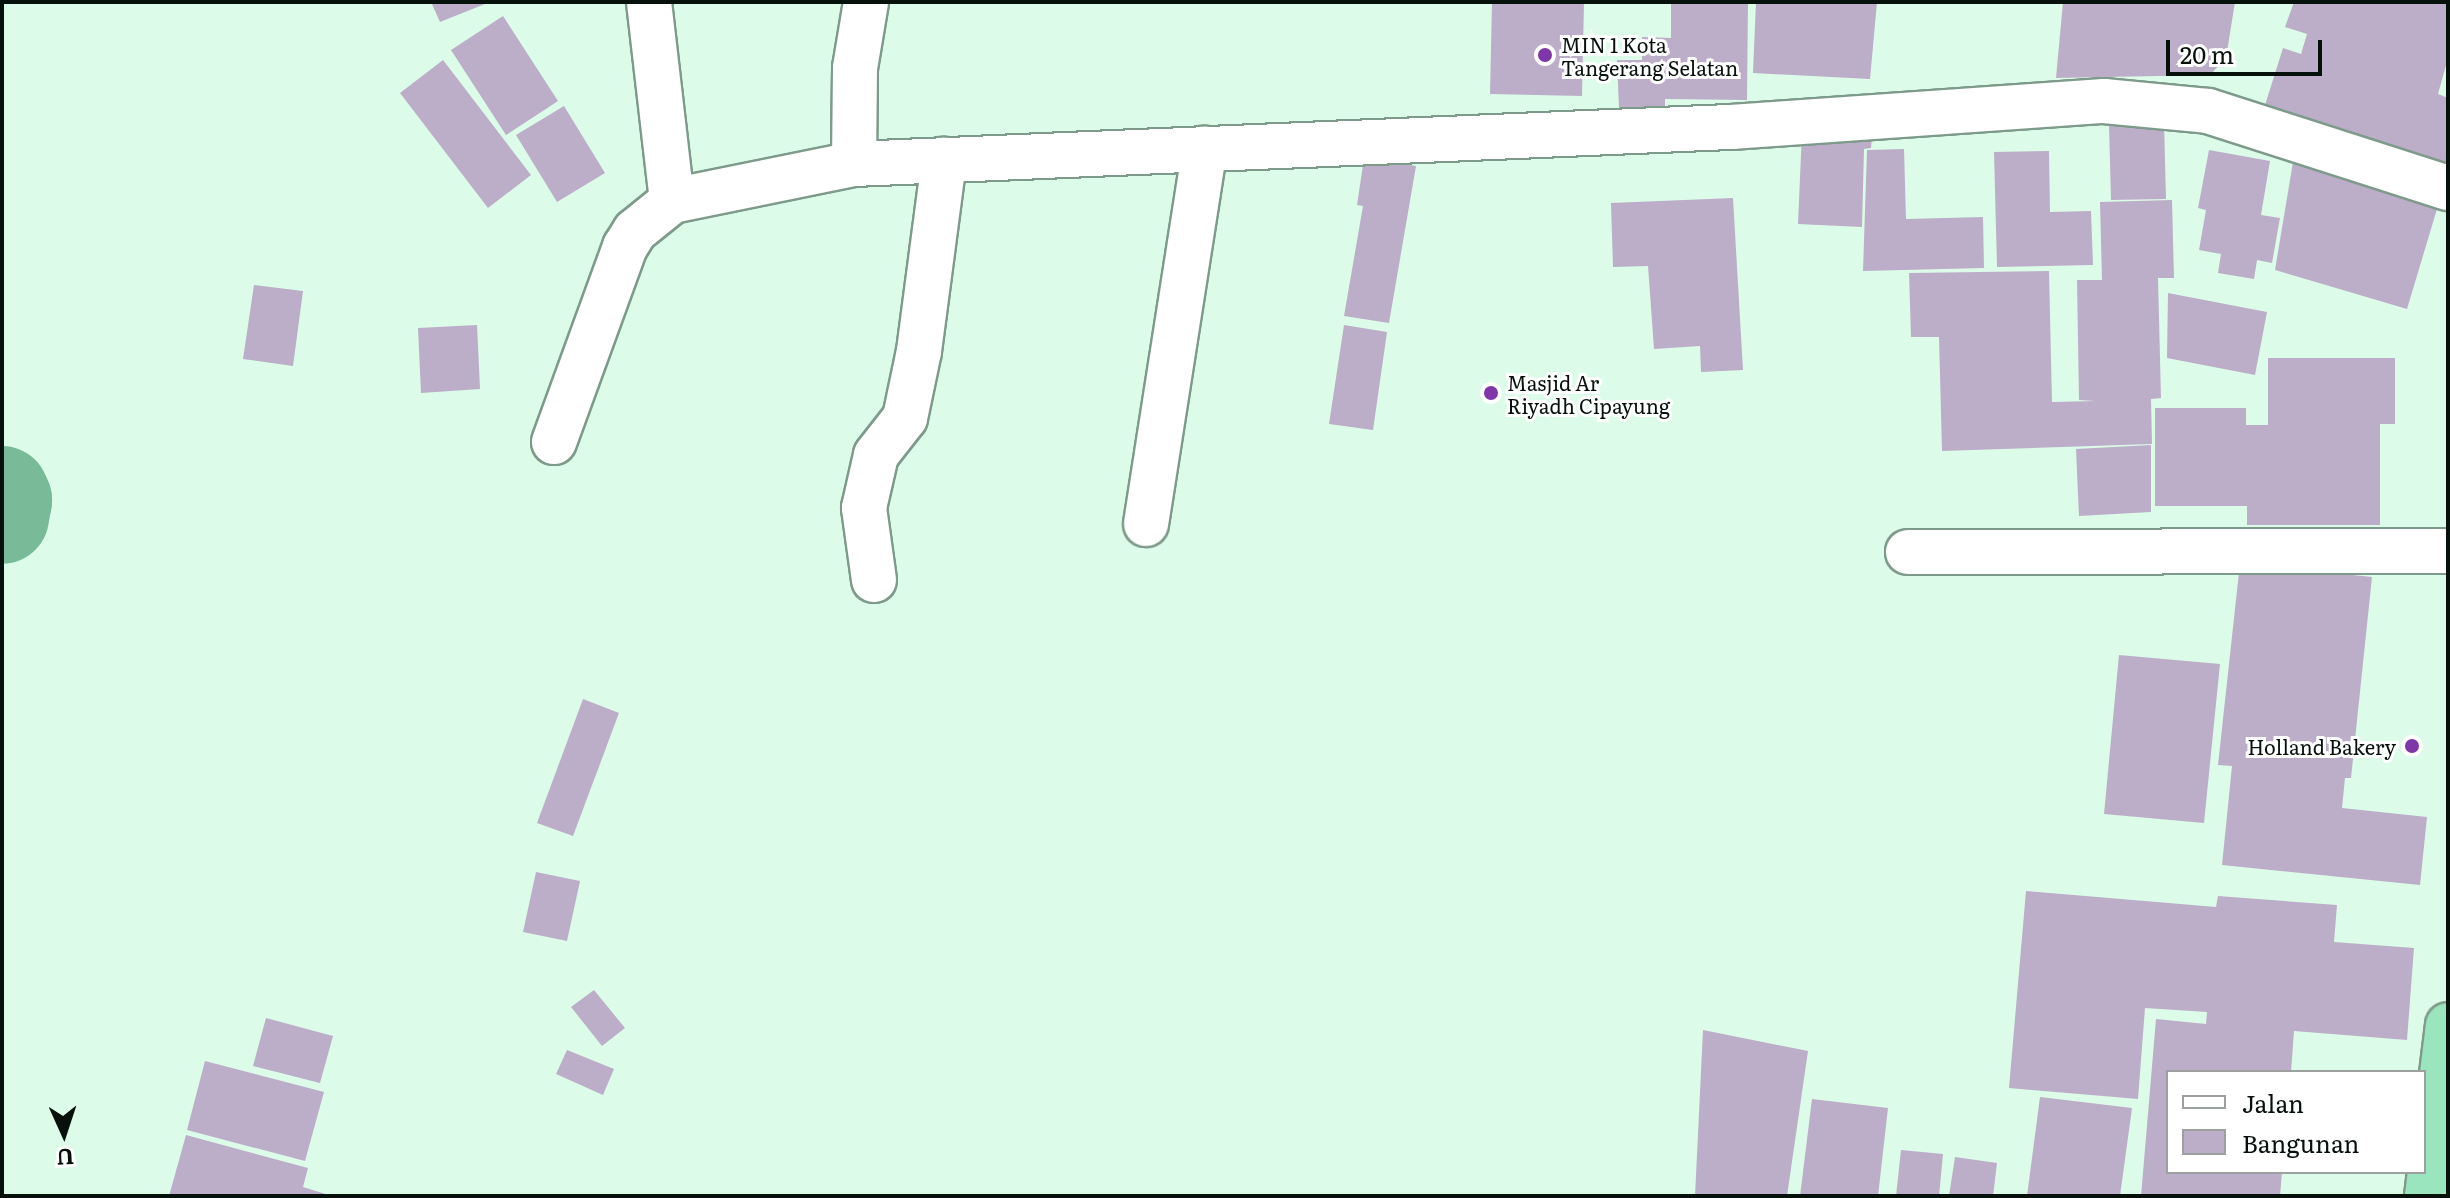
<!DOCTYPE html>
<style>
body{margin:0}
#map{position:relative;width:2450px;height:1198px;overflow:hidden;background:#ddfbe9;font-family:Literata,serif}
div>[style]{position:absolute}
.river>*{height:94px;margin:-47px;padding:0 47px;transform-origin:47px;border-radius:47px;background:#79bb99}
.building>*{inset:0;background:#bcaec8}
.roads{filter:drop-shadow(2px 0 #7e9a8a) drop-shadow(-2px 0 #7e9a8a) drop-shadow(0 2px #7e9a8a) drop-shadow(0 -2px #7e9a8a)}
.minor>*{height:44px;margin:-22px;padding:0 22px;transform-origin:22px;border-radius:22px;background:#fff}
.highway>*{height:44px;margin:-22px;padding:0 22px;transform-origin:22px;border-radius:22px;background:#9be5be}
.dots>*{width:22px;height:22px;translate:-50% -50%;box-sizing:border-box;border:4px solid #fff;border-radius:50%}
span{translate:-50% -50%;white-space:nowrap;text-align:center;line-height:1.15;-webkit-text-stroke:6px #fff;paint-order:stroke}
.poi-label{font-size:20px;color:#07110c}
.left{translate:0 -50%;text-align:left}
.right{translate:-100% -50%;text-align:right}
.frame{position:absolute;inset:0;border:4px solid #07110c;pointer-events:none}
.legend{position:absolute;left:2166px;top:1070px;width:260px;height:104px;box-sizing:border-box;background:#fff;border:2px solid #9ca09e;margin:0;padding:10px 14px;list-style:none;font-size:24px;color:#07110c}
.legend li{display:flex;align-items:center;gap:16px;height:40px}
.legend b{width:40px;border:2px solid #9ca09e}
.north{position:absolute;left:24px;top:1094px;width:80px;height:80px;-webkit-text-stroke:6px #fff;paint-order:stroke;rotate:177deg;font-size:22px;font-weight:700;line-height:32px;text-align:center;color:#07110c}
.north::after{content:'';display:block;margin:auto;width:28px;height:36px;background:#07110c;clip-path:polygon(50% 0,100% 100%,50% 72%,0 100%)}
.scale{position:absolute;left:2166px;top:40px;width:156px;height:36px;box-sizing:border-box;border:4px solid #07110c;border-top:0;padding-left:10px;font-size:24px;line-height:28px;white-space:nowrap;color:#07110c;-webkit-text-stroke:6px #fff;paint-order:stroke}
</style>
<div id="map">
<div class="river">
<i style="left:2px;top:493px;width:8px;rotate:67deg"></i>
<i style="left:5px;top:500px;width:17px;rotate:100deg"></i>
</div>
<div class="building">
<i style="clip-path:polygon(431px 2px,490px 2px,440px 22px)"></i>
<i style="clip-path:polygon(1492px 2px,1584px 2px,1582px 96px,1490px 94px)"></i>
<i style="clip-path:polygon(1671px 2px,1748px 2px,1747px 100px,1665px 99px,1665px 107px,1619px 108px,1617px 60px,1642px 60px,1642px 37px,1671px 38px)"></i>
<i style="clip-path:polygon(1756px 2px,1877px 2px,1870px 79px,1753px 73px)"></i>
<i style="clip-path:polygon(2063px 2px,2235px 2px,2226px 58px,2210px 75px,2056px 78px)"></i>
<i style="clip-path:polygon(2294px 2px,2448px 2px,2448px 58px,2438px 94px,2448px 98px,2448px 179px,2295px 124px,2265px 105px,2283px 48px,2301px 54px,2307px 34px,2285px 27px)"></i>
<i style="clip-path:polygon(503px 16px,558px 101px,506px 135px,451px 50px)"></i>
<i style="clip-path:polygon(443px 60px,531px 175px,488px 208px,400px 93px)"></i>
<i style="clip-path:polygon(564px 106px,605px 173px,557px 202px,516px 135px)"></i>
<i style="clip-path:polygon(2164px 123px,2166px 199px,2111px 200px,2109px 124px)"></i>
<i style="clip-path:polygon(1802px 131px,1872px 134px,1871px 148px,1864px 149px,1862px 227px,1798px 224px)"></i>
<i style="clip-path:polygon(1904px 149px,1906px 219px,1983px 217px,1984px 268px,1863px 271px,1867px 150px)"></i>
<i style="clip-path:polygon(2209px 150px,2270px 161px,2261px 215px,2280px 218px,2272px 263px,2257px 260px,2254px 279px,2218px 273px,2221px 254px,2199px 250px,2206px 210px,2198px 208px)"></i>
<i style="clip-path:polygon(2049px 151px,2050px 212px,2091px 211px,2093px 265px,1997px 267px,1994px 152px)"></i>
<i style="clip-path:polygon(2294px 156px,2440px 199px,2407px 309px,2275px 270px)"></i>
<i style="clip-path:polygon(1364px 158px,1416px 166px,1389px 323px,1344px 316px,1363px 206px,1357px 205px)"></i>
<i style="clip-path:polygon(1733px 198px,1743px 370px,1701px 372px,1700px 346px,1654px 349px,1648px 266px,1613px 267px,1611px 203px)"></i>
<i style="clip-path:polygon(2172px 200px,2174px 278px,2158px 278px,2161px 398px,2151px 399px,2152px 444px,1942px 451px,1939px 337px,1911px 337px,1909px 273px,2049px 271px,2052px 402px,2095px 401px,2079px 400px,2077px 280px,2102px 280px,2100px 202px)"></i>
<i style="clip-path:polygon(254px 285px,303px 291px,293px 366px,243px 359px)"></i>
<i style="clip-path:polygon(2168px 293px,2267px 312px,2255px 375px,2167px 358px)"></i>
<i style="clip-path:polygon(477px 325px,480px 389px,421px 393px,418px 328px)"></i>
<i style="clip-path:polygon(1344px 325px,1387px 332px,1373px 430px,1329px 424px)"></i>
<i style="clip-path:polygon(2268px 358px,2395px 358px,2395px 424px,2380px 424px,2380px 525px,2247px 525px,2247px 506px,2155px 506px,2155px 408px,2246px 408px,2246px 425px,2268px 425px)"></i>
<i style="clip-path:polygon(2151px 445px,2151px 512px,2079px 516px,2076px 449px)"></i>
<i style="clip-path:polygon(2240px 563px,2372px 577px,2351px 778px,2345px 778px,2342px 808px,2427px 817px,2420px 885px,2222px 865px,2232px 766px,2218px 765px)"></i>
<i style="clip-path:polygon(2119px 655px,2220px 664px,2204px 823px,2104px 814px)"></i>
<i style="clip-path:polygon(583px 699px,619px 713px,573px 836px,537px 823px)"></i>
<i style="clip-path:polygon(536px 872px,580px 881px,567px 941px,523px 932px)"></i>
<i style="clip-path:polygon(2026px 891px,2216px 907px,2218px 896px,2337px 905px,2334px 942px,2414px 948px,2407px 1040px,2294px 1031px,2291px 1072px,2168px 1072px,2168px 1172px,2282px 1172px,2280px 1196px,2141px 1196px,2156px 1019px,2206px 1024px,2207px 1012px,2145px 1008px,2138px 1099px,2009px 1088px)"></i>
<i style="clip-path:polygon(594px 990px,625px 1028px,602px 1046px,571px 1007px)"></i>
<i style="clip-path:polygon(266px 1018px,333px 1036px,320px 1083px,253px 1066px)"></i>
<i style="clip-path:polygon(1703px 1030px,1808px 1051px,1787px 1196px,1695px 1196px)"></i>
<i style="clip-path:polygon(567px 1050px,614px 1069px,603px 1095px,556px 1074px)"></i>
<i style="clip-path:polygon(205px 1061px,324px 1092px,305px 1161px,187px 1130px)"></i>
<i style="clip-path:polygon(2040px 1097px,2132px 1108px,2120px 1196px,2027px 1196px)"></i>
<i style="clip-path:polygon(1812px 1099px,1888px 1108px,1878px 1196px,1800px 1196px)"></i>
<i style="clip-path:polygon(186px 1135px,308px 1168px,303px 1187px,332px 1196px,169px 1196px)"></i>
<i style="clip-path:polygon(1901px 1150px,1943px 1154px,1939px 1196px,1896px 1196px)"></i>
<i style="clip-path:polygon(1955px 1157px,1997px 1163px,1993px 1196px,1949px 1196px)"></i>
</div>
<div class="roads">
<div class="minor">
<i style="left:649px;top:2px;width:200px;rotate:83.4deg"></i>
<i style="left:854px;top:164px;width:96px;rotate:-89.4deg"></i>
<i style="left:855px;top:68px;width:67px;rotate:-80.5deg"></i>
<i style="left:554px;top:442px;width:208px;rotate:-70deg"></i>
<i style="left:625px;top:247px;width:19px;rotate:-58deg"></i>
<i style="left:635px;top:231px;width:48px;rotate:-39deg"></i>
<i style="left:672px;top:201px;width:186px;rotate:-11.5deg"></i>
<i style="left:854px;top:164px;width:878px;rotate:-2.42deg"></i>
<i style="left:1731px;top:127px;width:374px;rotate:-4deg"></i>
<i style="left:2104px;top:101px;width:104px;rotate:5.5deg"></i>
<i style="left:2208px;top:111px;width:252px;rotate:17.8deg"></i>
<i style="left:1146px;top:524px;width:380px;rotate:-81.1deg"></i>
<i style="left:1908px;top:552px;width:540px;rotate:-0.11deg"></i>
<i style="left:874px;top:580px;width:73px;rotate:-97.9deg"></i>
<i style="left:864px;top:508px;width:54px;rotate:-77.2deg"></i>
<i style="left:876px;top:455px;width:47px;rotate:-51.9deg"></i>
<i style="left:905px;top:418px;width:68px;rotate:-78.2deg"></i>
<i style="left:919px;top:351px;width:193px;rotate:-82.5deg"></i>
</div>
<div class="highway">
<i style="left:2427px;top:1196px;width:172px;rotate:-83deg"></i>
</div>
</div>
<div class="dots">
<i style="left:1545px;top:55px;background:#7e36a8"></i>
<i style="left:1491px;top:393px;background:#7e36a8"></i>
<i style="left:2412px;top:746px;background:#7e36a8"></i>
</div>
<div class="poi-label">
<span class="left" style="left:1561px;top:56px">MIN 1 Kota<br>Tangerang Selatan</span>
<span class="left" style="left:1507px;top:394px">Masjid Ar<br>Riyadh Cipayung</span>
<span class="right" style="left:2396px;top:746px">Holland Bakery</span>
</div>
<div class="frame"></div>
<ul class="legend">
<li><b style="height:10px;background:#fff"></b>Jalan</li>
<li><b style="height:22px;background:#bcaec8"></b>Bangunan</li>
</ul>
<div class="north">U</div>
<div class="scale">20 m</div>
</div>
